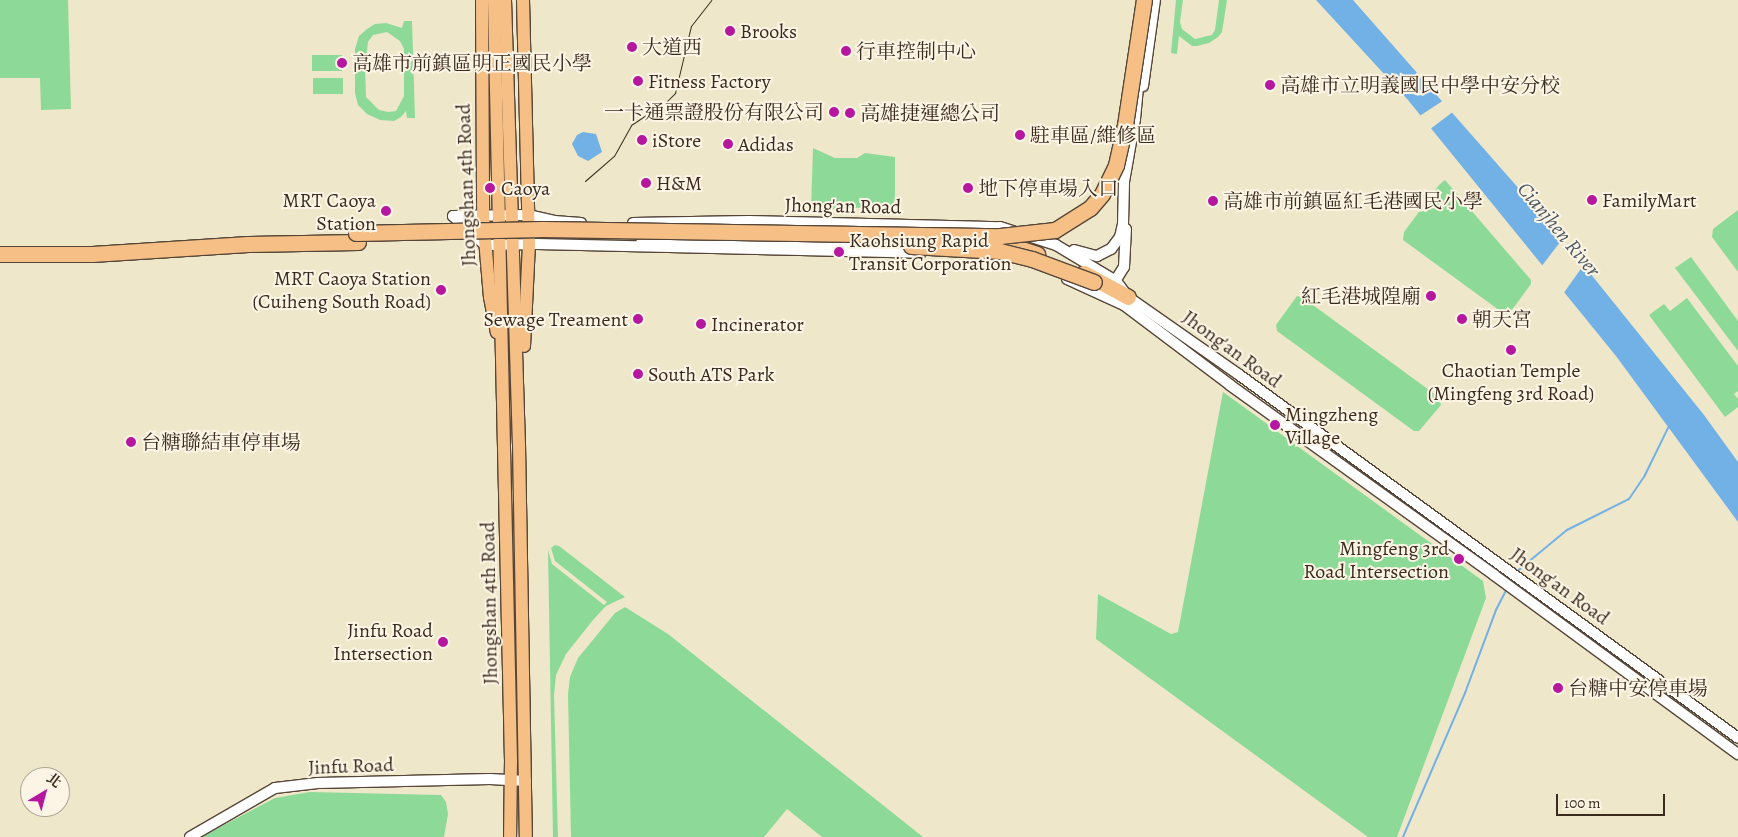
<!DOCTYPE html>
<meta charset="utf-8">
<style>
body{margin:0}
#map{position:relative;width:1738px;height:837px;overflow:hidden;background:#eee7c9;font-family:Alegreya,"Noto Serif TC",serif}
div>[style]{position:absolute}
.green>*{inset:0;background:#8dda98}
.water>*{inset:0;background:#72b1e5}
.pier>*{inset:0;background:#eee7c9}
.stream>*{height:2px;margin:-1px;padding:0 1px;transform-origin:1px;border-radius:1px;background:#72b1e5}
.roads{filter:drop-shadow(1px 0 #564638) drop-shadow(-1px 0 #564638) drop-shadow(0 1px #564638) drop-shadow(0 -1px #564638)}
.tertiary>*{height:10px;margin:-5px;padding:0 5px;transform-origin:5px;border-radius:5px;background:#fff}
.primary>*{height:12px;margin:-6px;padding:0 6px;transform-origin:6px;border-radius:6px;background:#f5bf86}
.motorway>*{height:15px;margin:-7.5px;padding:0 7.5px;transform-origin:7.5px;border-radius:7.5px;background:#f5bf86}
.tram>*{height:1px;margin:-0.5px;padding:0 0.5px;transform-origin:0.5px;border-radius:0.5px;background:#3b2a1e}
.bridges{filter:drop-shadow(1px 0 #564638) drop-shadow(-1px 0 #564638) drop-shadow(0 1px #564638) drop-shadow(0 -1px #564638)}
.motorway-bridge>*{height:15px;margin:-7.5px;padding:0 7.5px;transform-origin:7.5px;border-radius:7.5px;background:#f5bf86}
.dots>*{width:14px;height:14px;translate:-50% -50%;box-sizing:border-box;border:2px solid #fcf5e5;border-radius:50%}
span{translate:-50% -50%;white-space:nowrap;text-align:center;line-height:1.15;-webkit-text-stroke:4px #fcf5e5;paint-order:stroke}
.poi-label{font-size:20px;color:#3b2a1e}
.left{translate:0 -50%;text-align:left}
.right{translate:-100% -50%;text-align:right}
.street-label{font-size:20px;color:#3b2a1e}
.water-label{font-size:21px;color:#4e5964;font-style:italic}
.north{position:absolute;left:20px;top:767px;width:50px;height:50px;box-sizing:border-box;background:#fcf5e5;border:1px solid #afa495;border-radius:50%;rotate:37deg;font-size:14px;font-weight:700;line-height:20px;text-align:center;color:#3b2a1e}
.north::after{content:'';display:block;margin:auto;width:18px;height:22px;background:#b5179e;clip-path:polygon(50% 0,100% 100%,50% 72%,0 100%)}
.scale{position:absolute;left:1556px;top:794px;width:109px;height:22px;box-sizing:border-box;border:2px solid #3b2a1e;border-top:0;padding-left:6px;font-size:15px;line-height:18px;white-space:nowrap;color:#3b2a1e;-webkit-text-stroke:4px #fcf5e5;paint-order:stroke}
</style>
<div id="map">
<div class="green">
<i style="clip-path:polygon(0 0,68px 0,71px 109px,41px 110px,40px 78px,0 78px)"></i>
<i style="clip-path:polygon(1176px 0,1183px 0,1180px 22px,1182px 29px,1195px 39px,1212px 35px,1215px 30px,1219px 0,1227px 0,1222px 32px,1218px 37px,1209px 43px,1197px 46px,1192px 46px,1179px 36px,1177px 54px,1171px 53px)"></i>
<i style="clip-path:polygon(evenodd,404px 21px,412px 21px,415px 118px,407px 118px,406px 111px,401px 117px,394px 121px,380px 120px,367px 114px,358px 105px,355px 93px,355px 49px,359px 36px,367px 29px,375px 24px,386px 23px,402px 28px,404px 21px,387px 32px,400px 41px,404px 49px,404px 96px,396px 111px,388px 112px,379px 110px,366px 97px,365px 67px,368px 42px,373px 35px,387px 32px)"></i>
<i style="clip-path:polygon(312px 55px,342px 55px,342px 71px,312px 71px)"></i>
<i style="clip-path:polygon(313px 78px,343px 78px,343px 94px,313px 94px)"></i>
<i style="clip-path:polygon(813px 148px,835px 158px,857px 158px,865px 153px,895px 157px,895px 206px,811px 210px)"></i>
<i style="clip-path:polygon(1445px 180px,1531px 280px,1531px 284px,1509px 314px,1503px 313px,1403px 240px,1404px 232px,1439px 185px)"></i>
<i style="clip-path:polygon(1738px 210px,1738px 272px,1712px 237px,1713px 229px)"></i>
<i style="clip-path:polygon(1691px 257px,1738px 321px,1738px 351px,1675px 268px)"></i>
<i style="clip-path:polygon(1297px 296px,1302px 297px,1440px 398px,1441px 405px,1419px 431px,1414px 431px,1277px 331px,1276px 325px)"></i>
<i style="clip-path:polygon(1687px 298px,1738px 366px,1738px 391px,1734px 394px,1738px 399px,1738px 407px,1725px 417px,1649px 315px,1664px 304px,1670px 311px)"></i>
<i style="clip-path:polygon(1223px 392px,1483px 581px,1486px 598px,1397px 837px,1368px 837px,1096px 639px,1098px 594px,1171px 634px,1178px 632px)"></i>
<i style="clip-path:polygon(555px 545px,559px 546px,625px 597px,606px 606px,593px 620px,566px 654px,556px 675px,554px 695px,558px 837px,553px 837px,548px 550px,552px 564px,604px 605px,607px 602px,555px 561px,551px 548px)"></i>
<i style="clip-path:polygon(625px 607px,668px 634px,923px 837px,822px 837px,787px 809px,764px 837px,571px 837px,568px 694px,570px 677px,578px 658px,615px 613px)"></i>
<i style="clip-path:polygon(310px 792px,441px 795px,446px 802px,448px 814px,444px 837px,201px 837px,275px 798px)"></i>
</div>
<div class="water">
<i style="clip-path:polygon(1316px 0,1353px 0,1557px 232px,1704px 415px,1738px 462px,1738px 522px,1616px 356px,1542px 265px,1408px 100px)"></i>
<i style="clip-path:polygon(583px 132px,596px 134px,602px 152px,588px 161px,578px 156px,572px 144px,577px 135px)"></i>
</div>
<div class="pier">
<i style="clip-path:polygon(1444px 100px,1454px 111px,1429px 130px,1418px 117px)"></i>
<i style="clip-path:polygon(1564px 237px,1585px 263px,1563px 294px,1541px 267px)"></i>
</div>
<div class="stream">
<i style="left:1515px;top:573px;width:67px;rotate:-39.6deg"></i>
<i style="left:1567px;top:530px;width:69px;rotate:-26.6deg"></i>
<i style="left:1629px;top:499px;width:29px;rotate:-56deg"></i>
<i style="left:1645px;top:475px;width:55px;rotate:-63.9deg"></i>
<i style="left:1403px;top:837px;width:157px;rotate:-66.7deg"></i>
<i style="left:1465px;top:693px;width:89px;rotate:-69.5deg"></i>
<i style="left:1496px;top:610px;width:25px;rotate:-63deg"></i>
</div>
<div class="roads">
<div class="tertiary">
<i style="left:1143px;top:86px;width:87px;rotate:-82.1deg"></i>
<i style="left:453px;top:216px;width:43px;rotate:42.2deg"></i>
<i style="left:485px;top:245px;width:52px;rotate:-1.1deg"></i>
<i style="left:537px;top:244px;width:384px;rotate:1.3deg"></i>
<i style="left:453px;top:216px;width:76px;rotate:-0.8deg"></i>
<i style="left:529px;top:215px;width:26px;rotate:13deg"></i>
<i style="left:554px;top:221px;width:27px;rotate:4deg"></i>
<i style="left:633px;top:223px;width:116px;rotate:-1deg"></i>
<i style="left:749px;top:221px;width:251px;rotate:1.4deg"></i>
<i style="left:1000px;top:227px;width:59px;rotate:17.8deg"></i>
<i style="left:1056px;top:245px;width:70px;rotate:31deg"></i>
<i style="left:1116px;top:281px;width:20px;rotate:53deg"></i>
<i style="left:1128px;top:297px;width:134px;rotate:35deg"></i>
<i style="left:1238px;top:374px;width:618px;rotate:36.05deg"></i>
<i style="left:641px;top:243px;width:19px;rotate:-12deg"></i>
<i style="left:660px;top:239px;width:237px;rotate:1deg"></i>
<i style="left:1074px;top:250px;width:24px;rotate:15deg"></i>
<i style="left:1097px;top:256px;width:16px;rotate:-27deg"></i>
<i style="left:1111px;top:249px;width:15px;rotate:-53deg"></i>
<i style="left:1120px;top:237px;width:13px;rotate:-77deg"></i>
<i style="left:1123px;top:224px;width:42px;rotate:-88.6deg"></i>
<i style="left:1124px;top:182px;width:64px;rotate:-80.1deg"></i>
<i style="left:1135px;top:119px;width:42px;rotate:-84.6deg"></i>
<i style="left:1067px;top:279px;width:63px;rotate:24.5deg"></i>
<i style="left:1124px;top:305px;width:133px;rotate:37deg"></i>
<i style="left:1230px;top:385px;width:325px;rotate:35.7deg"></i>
<i style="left:1494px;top:575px;width:303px;rotate:36.3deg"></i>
<i style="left:1112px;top:286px;width:22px;rotate:-58deg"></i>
<i style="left:1124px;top:267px;width:38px;rotate:-87deg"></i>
<i style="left:190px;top:837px;width:98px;rotate:-30deg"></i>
<i style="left:275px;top:788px;width:43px;rotate:-6.6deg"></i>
<i style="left:318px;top:783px;width:172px;rotate:-1.3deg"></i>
<i style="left:490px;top:779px;width:36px;rotate:3deg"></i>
</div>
<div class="primary">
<i style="left:482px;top:0;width:216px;rotate:89.7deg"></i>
<i style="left:483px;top:216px;width:81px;rotate:85.1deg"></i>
<i style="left:490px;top:297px;width:36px;rotate:79deg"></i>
<i style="left:494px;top:0;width:760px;rotate:88.72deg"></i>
<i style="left:511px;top:760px;width:77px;rotate:90.7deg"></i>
<i style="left:505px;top:0;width:444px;rotate:88.2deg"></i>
<i style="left:519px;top:444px;width:393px;rotate:89deg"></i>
<i style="left:523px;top:0;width:244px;rotate:88.6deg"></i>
<i style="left:529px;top:244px;width:102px;rotate:92.8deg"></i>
</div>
<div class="motorway">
<i style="left:985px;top:237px;width:55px;rotate:18.1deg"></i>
<i style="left:0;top:254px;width:92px"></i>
<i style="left:92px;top:254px;width:156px;rotate:-3.7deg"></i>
<i style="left:248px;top:244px;width:110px;rotate:-1deg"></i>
<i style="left:1084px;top:273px;width:50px;rotate:28.6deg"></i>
</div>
</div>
<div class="tram">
<i style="left:585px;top:181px;width:38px;rotate:-41deg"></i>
<i style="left:614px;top:156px;width:35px;rotate:-61deg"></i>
<i style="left:631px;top:125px;width:42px;rotate:-33.3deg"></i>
<i style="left:666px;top:102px;width:13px;rotate:-45deg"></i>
<i style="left:675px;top:93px;width:69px;rotate:-76.6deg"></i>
<i style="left:691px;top:26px;width:33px;rotate:-52deg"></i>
</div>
<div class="bridges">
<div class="motorway-bridge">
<i style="left:356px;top:233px;width:187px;rotate:-1.2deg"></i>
<i style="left:543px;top:229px;width:457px;rotate:0.9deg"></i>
<i style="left:1000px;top:236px;width:55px;rotate:-6.2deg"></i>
<i style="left:1055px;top:230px;width:41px;rotate:-32.2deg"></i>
<i style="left:1090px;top:208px;width:18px;rotate:-49deg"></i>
<i style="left:1102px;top:194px;width:32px;rotate:-64deg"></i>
<i style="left:1116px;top:165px;width:41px;rotate:-77.3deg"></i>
<i style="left:1125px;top:125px;width:126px;rotate:-81.4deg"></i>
<i style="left:911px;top:246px;width:89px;rotate:3.2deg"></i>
<i style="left:1000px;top:251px;width:33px;rotate:14deg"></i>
<i style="left:1032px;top:259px;width:66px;rotate:20.4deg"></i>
</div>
</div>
<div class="dots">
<i style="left:730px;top:31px;background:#b5179e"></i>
<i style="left:632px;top:47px;background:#b5179e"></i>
<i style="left:846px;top:51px;background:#b5179e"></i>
<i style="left:342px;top:63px;background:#b5179e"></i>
<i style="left:638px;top:81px;background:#b5179e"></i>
<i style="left:1270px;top:85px;background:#b5179e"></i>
<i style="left:834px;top:112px;background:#b5179e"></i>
<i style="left:850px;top:113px;background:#b5179e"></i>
<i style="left:1020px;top:135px;background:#b5179e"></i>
<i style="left:642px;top:140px;background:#b5179e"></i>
<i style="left:728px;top:144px;background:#b5179e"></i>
<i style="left:646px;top:183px;background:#b5179e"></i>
<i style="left:490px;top:188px;background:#b5179e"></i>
<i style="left:968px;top:188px;background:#b5179e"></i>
<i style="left:1592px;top:200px;background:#b5179e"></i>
<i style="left:1213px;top:201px;background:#b5179e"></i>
<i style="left:386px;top:211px;background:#b5179e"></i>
<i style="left:839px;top:252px;background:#b5179e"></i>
<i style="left:441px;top:290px;background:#b5179e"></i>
<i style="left:1431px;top:296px;background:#b5179e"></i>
<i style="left:638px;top:319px;background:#b5179e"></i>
<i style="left:1462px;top:319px;background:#b5179e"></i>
<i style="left:701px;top:324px;background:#b5179e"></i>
<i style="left:1511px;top:350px;background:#b5179e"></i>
<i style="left:638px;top:374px;background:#b5179e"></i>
<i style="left:1275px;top:425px;background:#b5179e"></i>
<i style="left:131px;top:442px;background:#b5179e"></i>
<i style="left:1459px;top:559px;background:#b5179e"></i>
<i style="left:443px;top:642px;background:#b5179e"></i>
<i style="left:1558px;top:688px;background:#b5179e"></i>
</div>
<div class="poi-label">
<span class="left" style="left:740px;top:31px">Brooks</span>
<span class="left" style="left:642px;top:47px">大道西</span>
<span class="left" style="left:856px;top:51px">行車控制中心</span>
<span class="left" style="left:352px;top:63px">高雄市前鎮區明正國民小學</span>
<span class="left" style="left:648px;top:81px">Fitness Factory</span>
<span class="left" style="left:1280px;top:85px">高雄市立明義國民中學中安分校</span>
<span class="right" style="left:824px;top:112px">一卡通票證股份有限公司</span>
<span class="left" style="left:860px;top:113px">高雄捷運總公司</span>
<span class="left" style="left:1030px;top:135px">駐車區/維修區</span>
<span class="left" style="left:652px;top:140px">iStore</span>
<span class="left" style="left:738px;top:144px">Adidas</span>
<span class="left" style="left:656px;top:183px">H&amp;M</span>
<span class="left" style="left:501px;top:188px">Caoya</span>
<span class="left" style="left:978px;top:188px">地下停車場入口</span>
<span class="right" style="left:376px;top:212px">MRT Caoya<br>Station</span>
<span class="left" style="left:1602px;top:200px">FamilyMart</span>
<span class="left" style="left:1223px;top:201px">高雄市前鎮區紅毛港國民小學</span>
<span class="left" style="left:849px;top:252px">Kaohsiung Rapid<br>Transit Corporation</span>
<span class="right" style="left:431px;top:290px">MRT Caoya Station<br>(Cuiheng South Road)</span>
<span class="right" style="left:1421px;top:296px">紅毛港城隍廟</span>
<span class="right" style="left:628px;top:319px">Sewage Treament</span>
<span class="left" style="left:1472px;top:319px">朝天宮</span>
<span class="left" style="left:711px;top:324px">Incinerator</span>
<span style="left:1511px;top:382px">Chaotian Temple<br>(Mingfeng 3rd Road)</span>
<span class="left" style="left:648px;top:374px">South ATS Park</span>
<span class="left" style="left:1285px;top:426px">Mingzheng<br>Village</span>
<span class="left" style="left:141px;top:442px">台糖聯結車停車場</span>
<span class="right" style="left:1449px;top:560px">Mingfeng 3rd<br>Road Intersection</span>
<span class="right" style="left:433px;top:642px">Jinfu Road<br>Intersection</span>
<span class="left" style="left:1568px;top:688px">台糖中安停車場</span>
</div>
<div class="street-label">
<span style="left:466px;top:185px;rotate:-92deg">Jhongshan 4th Road</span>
<span style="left:843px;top:206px;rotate:1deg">Jhong'an Road</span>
<span style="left:1232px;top:349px;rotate:36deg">Jhong'an Road</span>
<span style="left:1560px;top:586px;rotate:36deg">Jhong'an Road</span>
<span style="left:489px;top:603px;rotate:-91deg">Jhongshan 4th Road</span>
<span style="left:351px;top:766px;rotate:-2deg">Jinfu Road</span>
</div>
<div class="water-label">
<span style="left:1559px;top:229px;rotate:50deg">Cianjhen River</span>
</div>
<div class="north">北</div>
<div class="scale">100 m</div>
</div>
